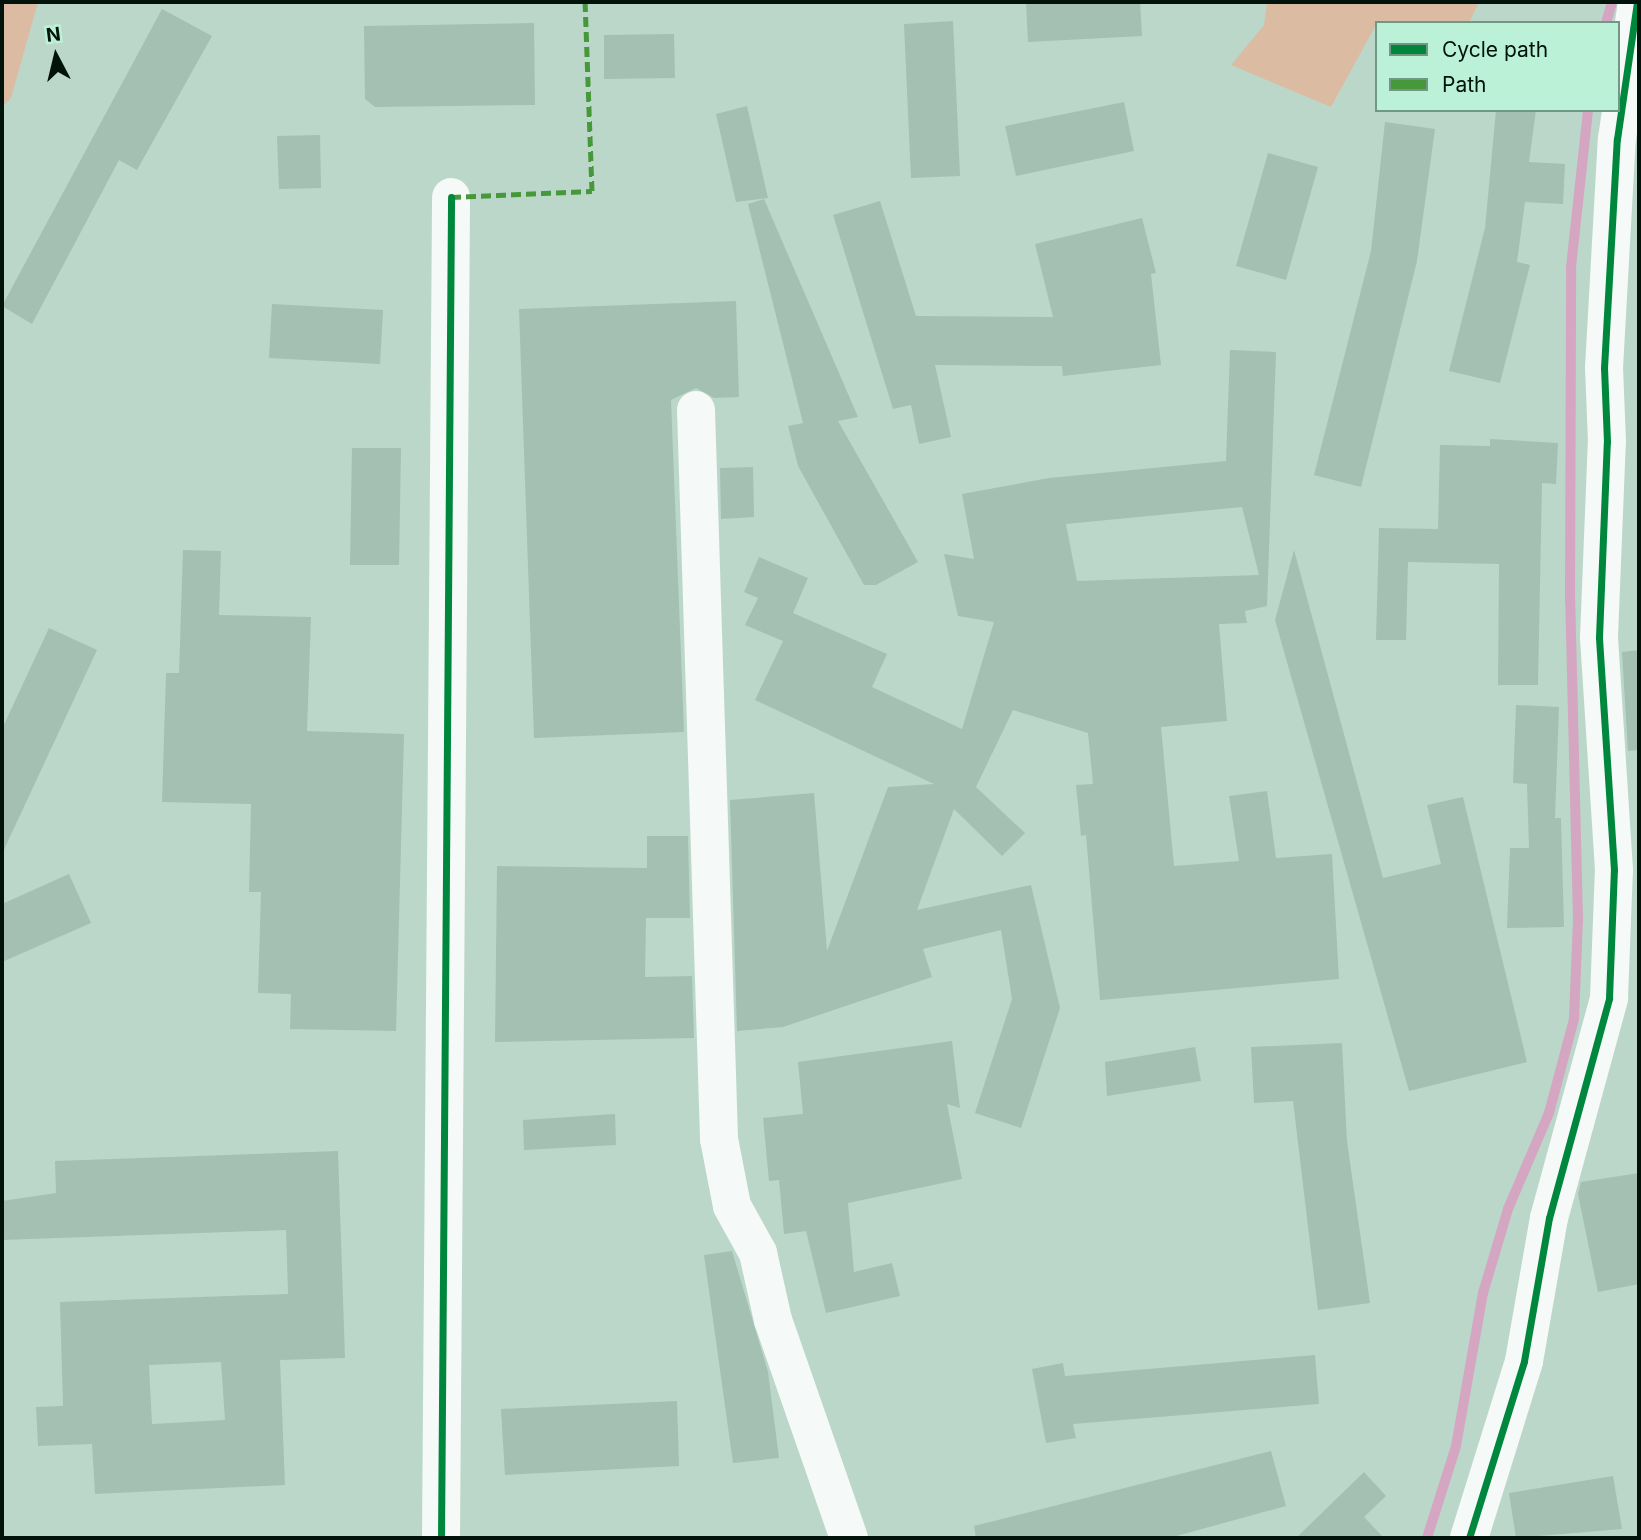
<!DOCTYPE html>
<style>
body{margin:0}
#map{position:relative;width:1641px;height:1540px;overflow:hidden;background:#bbd7c9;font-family:Inter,sans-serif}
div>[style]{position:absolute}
.green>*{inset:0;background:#dbbca2}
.stream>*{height:10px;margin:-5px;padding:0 5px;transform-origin:5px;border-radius:5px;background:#d4a6c1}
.building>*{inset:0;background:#a3c0b3}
.street>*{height:38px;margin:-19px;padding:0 19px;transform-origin:19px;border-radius:19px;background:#f5f9f7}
.secondary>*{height:38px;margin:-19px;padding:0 19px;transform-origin:19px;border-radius:19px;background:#f5f9f7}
.quiet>*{height:5px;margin-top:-2.5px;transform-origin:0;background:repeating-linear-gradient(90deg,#47983b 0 10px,transparent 0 15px)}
.cycleway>*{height:7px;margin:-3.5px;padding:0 3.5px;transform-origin:3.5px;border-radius:3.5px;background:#00873e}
span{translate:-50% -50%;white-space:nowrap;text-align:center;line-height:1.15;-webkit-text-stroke:7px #bbf1d7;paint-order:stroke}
.frame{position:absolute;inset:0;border:4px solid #01130b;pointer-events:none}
.legend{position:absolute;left:1375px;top:21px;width:245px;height:91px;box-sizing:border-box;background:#bbf1d7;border:2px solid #719885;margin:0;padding:9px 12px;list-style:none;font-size:21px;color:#01130b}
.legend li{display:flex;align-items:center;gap:14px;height:35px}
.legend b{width:35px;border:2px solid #719885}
.north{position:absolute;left:21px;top:21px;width:70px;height:70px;-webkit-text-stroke:5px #bbf1d7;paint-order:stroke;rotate:353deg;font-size:19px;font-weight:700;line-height:28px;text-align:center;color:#01130b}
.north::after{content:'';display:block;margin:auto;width:24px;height:32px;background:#01130b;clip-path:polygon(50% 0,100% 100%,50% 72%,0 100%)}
</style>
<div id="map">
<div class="green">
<i style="clip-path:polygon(2px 2px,38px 2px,11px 98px,2px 107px)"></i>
<i style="clip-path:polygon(1267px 2px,1479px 2px,1469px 23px,1377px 23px,1331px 107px,1231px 65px,1264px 25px)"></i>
</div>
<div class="stream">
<i style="left:1606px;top:23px;width:22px;rotate:-74deg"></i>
<i style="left:1427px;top:1538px;width:96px;rotate:-72.5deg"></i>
<i style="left:1456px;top:1446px;width:155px;rotate:-80deg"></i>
<i style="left:1483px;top:1293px;width:88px;rotate:-73.4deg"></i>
<i style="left:1508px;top:1209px;width:104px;rotate:-66.9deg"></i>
<i style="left:1549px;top:1113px;width:97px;rotate:-75.1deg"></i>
<i style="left:1574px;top:1019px;width:99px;rotate:-87.7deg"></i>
<i style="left:1578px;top:920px;width:319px;rotate:-91.4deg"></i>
<i style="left:1570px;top:601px;width:334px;rotate:-89.8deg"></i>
<i style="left:1571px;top:267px;width:158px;rotate:-83.8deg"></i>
</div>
<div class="building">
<i style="clip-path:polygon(1026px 2px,1140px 2px,1142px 36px,1028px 42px)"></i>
<i style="clip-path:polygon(162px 9px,212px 36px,137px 170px,119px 160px,32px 324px,2px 306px)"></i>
<i style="clip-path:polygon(953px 21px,960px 176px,911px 178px,904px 24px)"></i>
<i style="clip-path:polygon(534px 23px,535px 105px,375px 107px,365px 99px,364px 26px)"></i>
<i style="clip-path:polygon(674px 34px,675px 78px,604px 79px,604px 35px)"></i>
<i style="clip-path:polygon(1124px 102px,1134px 151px,1016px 176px,1005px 126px)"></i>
<i style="clip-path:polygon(747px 106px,768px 198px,736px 202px,716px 114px)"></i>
<i style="clip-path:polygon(1496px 110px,1536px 110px,1529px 162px,1565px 164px,1563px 204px,1525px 202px,1517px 262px,1530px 265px,1500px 383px,1449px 371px,1485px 228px)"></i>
<i style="clip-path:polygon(1385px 122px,1435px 129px,1417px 261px,1361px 487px,1314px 475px,1371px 251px)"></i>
<i style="clip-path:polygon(320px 135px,321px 188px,279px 189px,277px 136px)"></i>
<i style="clip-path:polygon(1268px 153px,1318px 167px,1286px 280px,1236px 266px)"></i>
<i style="clip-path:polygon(764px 199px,858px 417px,838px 421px,918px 562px,876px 585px,864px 585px,798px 466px,788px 426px,803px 423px,748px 204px)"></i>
<i style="clip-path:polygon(880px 201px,916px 316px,1053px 317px,1035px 244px,1142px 218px,1156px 273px,1151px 274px,1161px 365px,1063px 376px,1062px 366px,935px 365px,951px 437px,919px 444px,911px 405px,893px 409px,833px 215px)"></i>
<i style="clip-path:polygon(736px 301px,739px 397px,714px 398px,696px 388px,671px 400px,684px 732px,534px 738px,519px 309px)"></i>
<i style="clip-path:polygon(272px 304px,383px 310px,380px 364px,269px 358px)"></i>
<i style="clip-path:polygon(evenodd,1230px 350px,1276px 352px,1267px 606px,1245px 611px,1247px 623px,1219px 624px,1227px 721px,1161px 727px,1174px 866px,1239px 861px,1229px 796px,1267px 791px,1276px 858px,1332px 854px,1339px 979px,1100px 1000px,1086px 835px,1081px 836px,1076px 785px,1093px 784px,1088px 733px,1013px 710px,976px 787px,1025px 833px,1002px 856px,954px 809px,917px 910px,1031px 885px,1060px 1008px,1021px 1128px,975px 1113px,1012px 999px,1001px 930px,923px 949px,932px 977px,783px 1027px,737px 1031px,730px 800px,814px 793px,827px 951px,888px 787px,934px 784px,755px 700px,783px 641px,745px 625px,758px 598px,744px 592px,759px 557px,808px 578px,793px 613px,887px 654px,872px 687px,962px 729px,994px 622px,958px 616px,944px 554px,974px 559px,962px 494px,1049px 478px,1226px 461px,1230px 350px,1242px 507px,1259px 575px,1077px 581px,1066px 524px,1242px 507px)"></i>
<i style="clip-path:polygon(1490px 439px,1558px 443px,1556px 484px,1542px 483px,1538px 685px,1498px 685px,1499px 564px,1408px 562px,1406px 640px,1376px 640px,1379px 528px,1438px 529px,1440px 445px,1490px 446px)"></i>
<i style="clip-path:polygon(352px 448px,401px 448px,399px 565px,350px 565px)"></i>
<i style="clip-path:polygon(753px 467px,754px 517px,721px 519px,720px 468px)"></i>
<i style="clip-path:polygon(183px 550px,221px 551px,219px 615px,311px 617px,307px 731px,404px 734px,396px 1031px,290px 1029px,291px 994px,258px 993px,261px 892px,249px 892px,251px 804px,162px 802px,166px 673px,179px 673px)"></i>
<i style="clip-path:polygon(1294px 550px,1383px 878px,1441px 864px,1427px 805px,1463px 797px,1527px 1062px,1409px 1091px,1275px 620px)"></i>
<i style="clip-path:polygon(49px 628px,97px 650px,2px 854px,2px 729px)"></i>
<i style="clip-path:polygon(1639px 650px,1639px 750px,1628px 751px,1622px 652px)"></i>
<i style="clip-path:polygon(1516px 705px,1559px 707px,1555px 818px,1561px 818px,1564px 927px,1507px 928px,1510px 848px,1529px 848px,1527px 784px,1513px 783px)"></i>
<i style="clip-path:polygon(647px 836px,688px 836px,690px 918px,646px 918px,645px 977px,692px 976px,694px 1038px,495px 1042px,497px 866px,647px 868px)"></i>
<i style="clip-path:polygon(69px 874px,91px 923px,2px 962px,2px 904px)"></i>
<i style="clip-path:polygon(952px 1041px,960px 1108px,947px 1104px,962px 1179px,848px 1203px,854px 1272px,892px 1263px,900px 1296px,826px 1313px,806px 1231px,784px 1234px,779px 1180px,769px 1181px,763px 1118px,803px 1114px,798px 1062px)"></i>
<i style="clip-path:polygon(1342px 1043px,1347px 1141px,1370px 1303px,1318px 1310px,1293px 1101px,1254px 1103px,1251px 1047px)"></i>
<i style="clip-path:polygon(1195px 1047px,1201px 1081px,1107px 1096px,1105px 1062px)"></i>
<i style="clip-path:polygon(615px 1114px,616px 1145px,524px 1150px,523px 1120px)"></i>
<i style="clip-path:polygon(evenodd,338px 1151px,345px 1358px,280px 1360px,285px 1485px,95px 1494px,92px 1444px,38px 1446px,36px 1407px,63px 1406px,60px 1302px,288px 1294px,286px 1230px,2px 1240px,2px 1201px,56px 1193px,55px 1161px,338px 1151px,221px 1362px,225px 1420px,152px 1424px,149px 1365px,221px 1362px)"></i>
<i style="clip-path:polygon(1639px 1173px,1639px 1284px,1598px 1292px,1578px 1194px,1581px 1182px)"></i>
<i style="clip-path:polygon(732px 1251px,768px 1372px,779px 1458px,733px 1463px,704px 1255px)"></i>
<i style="clip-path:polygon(1315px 1355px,1319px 1404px,1073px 1424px,1076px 1438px,1046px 1443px,1032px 1369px,1063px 1363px,1065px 1376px)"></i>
<i style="clip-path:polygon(677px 1401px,679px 1466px,505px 1475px,501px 1409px)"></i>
<i style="clip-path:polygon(1271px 1451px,1286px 1506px,1169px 1538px,976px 1538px,974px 1526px)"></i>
<i style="clip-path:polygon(1364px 1472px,1386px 1496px,1364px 1517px,1384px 1538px,1296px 1538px)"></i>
<i style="clip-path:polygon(1613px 1476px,1622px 1529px,1516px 1538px,1509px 1493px)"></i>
</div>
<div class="street">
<i style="left:696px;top:410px;width:729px;rotate:88.19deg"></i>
<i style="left:719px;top:1139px;width:68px;rotate:79deg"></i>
<i style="left:732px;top:1206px;width:54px;rotate:61deg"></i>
<i style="left:758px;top:1253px;width:69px;rotate:77.4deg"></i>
<i style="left:773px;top:1320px;width:231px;rotate:70.8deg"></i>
<i style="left:441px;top:1538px;width:1341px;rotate:-89.57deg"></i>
</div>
<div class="secondary">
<i style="left:1469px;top:1538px;width:185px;rotate:-72.7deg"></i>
<i style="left:1524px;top:1361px;width:145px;rotate:-80.1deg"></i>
<i style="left:1549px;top:1218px;width:228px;rotate:-74.7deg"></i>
<i style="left:1609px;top:998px;width:128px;rotate:-87.8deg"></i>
<i style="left:1614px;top:870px;width:233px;rotate:-93.7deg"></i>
<i style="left:1599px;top:637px;width:195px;rotate:-87.7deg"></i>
<i style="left:1607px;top:442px;width:74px;rotate:-92.3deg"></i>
<i style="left:1604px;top:368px;width:229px;rotate:-86.8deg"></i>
<i style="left:1617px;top:139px;width:138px;rotate:-81.7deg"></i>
</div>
<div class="quiet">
<i style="left:451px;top:197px;width:141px;rotate:-2.4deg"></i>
<i style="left:592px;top:191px;width:189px;rotate:-92.1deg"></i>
</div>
<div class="cycleway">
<i style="left:441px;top:1538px;width:1341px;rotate:-89.57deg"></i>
<i style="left:1469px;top:1538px;width:185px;rotate:-72.7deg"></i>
<i style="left:1524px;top:1361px;width:145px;rotate:-80.1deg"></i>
<i style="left:1549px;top:1218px;width:228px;rotate:-74.7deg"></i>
<i style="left:1609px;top:998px;width:128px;rotate:-87.8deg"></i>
<i style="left:1614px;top:870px;width:233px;rotate:-93.7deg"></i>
<i style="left:1599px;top:637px;width:195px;rotate:-87.7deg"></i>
<i style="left:1607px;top:442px;width:74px;rotate:-92.3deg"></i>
<i style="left:1604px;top:368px;width:229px;rotate:-86.8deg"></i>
<i style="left:1617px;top:139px;width:138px;rotate:-81.7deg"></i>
</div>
<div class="frame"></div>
<ul class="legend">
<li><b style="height:9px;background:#00873e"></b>Cycle path</li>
<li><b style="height:9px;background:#47983b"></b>Path</li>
</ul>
<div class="north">N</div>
</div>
